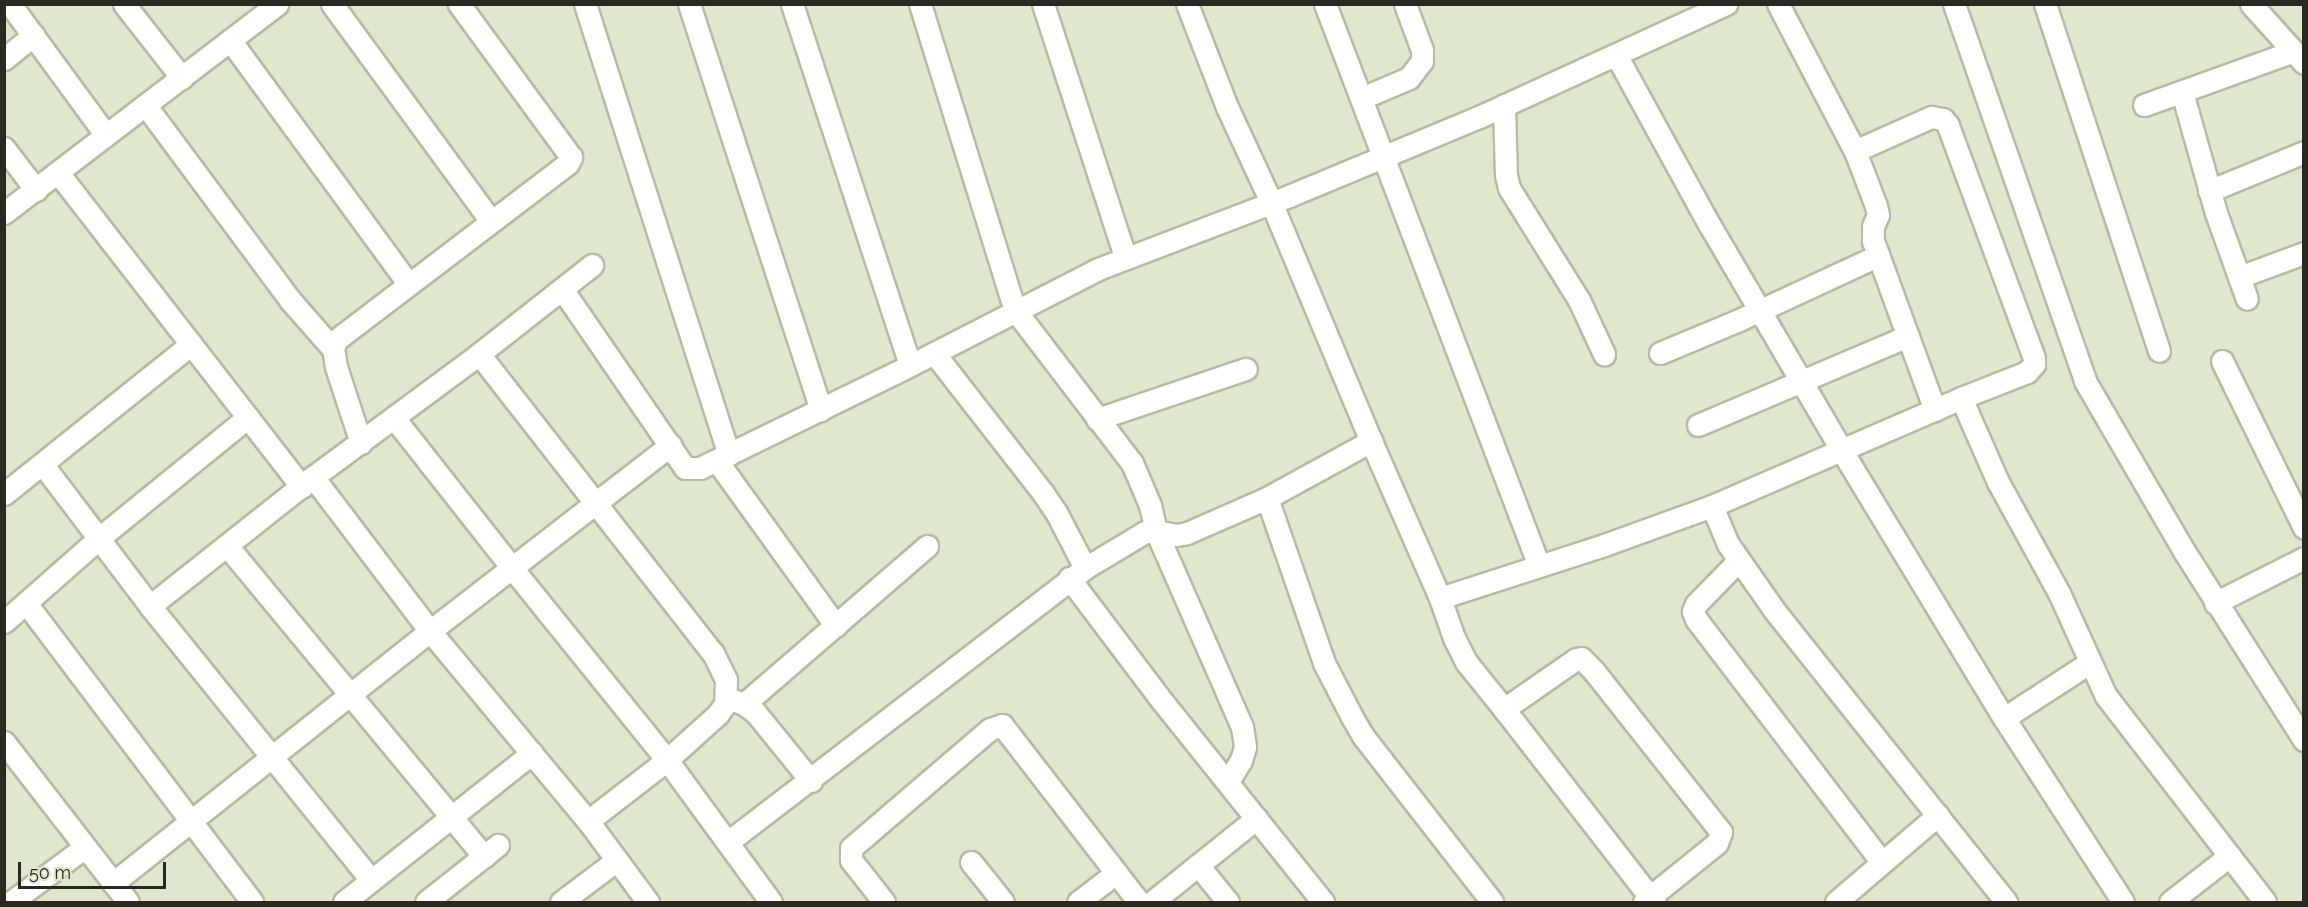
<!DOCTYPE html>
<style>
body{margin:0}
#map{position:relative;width:2308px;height:907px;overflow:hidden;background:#e0e7cf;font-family:Raleway,sans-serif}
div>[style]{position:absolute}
.roads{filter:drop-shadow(2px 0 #b5bca4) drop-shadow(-2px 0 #b5bca4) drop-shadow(0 2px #b5bca4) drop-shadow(0 -2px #b5bca4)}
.minor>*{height:21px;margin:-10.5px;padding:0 10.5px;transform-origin:10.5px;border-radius:10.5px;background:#fff}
span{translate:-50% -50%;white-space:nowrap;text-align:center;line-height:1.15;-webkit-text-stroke:4.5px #e0e7cf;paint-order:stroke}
.frame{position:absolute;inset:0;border:6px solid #282a21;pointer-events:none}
.scale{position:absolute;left:18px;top:862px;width:148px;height:27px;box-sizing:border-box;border:3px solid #282a21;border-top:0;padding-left:8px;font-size:18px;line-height:21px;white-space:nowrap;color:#282a21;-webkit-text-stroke:4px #e0e7cf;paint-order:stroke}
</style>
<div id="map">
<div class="roads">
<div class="minor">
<i style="left:10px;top:4px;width:162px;rotate:53.8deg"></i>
<i style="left:124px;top:4px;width:94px;rotate:51.9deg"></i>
<i style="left:332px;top:4px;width:269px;rotate:53.8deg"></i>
<i style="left:585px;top:4px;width:473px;rotate:72.3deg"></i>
<i style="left:689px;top:4px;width:427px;rotate:72deg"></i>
<i style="left:792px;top:4px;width:380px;rotate:71.9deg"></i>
<i style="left:920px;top:4px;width:320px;rotate:72.8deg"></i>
<i style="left:1015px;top:310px;width:193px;rotate:52.6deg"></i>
<i style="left:1132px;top:463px;width:46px;rotate:66.8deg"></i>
<i style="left:1150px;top:505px;width:27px;rotate:77deg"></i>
<i style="left:1156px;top:531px;width:214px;rotate:66.3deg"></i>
<i style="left:1242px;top:727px;width:20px;rotate:81deg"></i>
<i style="left:1245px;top:747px;width:14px;rotate:107deg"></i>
<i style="left:1241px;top:760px;width:26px;rotate:121deg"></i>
<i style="left:1043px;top:4px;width:266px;rotate:72deg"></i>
<i style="left:1187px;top:4px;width:110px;rotate:68.8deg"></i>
<i style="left:1227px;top:107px;width:105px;rotate:65.1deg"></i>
<i style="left:1271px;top:202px;width:259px;rotate:67.3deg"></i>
<i style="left:1371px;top:441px;width:171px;rotate:66.3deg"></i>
<i style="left:1440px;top:598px;width:42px;rotate:70.7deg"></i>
<i style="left:1454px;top:638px;width:28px;rotate:63deg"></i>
<i style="left:1467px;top:663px;width:59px;rotate:51.2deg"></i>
<i style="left:1325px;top:4px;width:601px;rotate:69.15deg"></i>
<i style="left:1778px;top:4px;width:166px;rotate:62.4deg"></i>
<i style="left:1855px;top:151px;width:59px;rotate:69.1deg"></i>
<i style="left:1876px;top:206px;width:9px;rotate:77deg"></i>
<i style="left:1878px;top:215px;width:12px;rotate:114deg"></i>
<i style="left:1873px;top:226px;width:15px;rotate:90deg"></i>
<i style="left:1873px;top:241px;width:180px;rotate:69.9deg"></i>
<i style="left:1954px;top:4px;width:399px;rotate:70.8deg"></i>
<i style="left:2085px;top:381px;width:197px;rotate:59.8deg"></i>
<i style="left:2184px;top:551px;width:224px;rotate:57.6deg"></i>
<i style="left:2045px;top:4px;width:365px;rotate:71.8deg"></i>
<i style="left:2251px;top:4px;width:79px;rotate:48.1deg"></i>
<i style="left:230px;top:40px;width:301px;rotate:53.8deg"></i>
<i style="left:1616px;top:55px;width:193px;rotate:61.2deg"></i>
<i style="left:1709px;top:224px;width:263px;rotate:59.6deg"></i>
<i style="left:1842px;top:451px;width:312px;rotate:58.8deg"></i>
<i style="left:2004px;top:718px;width:219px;rotate:57.1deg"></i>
<i style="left:4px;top:59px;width:38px;rotate:-39deg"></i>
<i style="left:2182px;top:92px;width:126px;rotate:74.3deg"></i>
<i style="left:2216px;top:213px;width:91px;rotate:70.2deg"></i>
<i style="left:1362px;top:98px;width:51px;rotate:-23.1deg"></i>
<i style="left:1409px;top:78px;width:21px;rotate:-53deg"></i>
<i style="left:1422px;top:61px;width:11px;rotate:-90deg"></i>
<i style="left:1422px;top:50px;width:49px;rotate:-110.3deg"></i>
<i style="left:1504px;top:105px;width:70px;rotate:88.4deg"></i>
<i style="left:1506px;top:175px;width:13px;rotate:77deg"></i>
<i style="left:1509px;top:188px;width:132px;rotate:58deg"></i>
<i style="left:1579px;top:300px;width:60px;rotate:65.2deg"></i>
<i style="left:2144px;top:105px;width:159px;rotate:-19.8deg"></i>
<i style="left:146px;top:106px;width:242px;rotate:53.4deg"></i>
<i style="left:290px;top:300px;width:65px;rotate:48.7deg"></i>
<i style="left:4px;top:148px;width:53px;rotate:52.7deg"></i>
<i style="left:59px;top:174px;width:396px;rotate:52.2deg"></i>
<i style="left:2209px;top:191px;width:103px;rotate:-22.3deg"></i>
<i style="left:4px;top:213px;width:344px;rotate:-37.4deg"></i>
<i style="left:2239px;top:277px;width:69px;rotate:-20.3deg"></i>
<i style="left:562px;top:289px;width:217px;rotate:55.5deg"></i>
<i style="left:685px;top:468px;width:15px"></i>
<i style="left:700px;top:468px;width:217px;rotate:-26deg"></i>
<i style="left:895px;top:373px;width:228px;rotate:-27.1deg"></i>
<i style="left:1098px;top:269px;width:204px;rotate:-20.9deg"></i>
<i style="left:1289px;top:196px;width:206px;rotate:-22.6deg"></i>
<i style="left:1479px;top:117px;width:272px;rotate:-24.6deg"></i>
<i style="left:934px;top:353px;width:177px;rotate:52.1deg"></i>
<i style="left:1043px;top:493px;width:23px;rotate:56deg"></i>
<i style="left:1056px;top:512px;width:63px;rotate:62.6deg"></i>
<i style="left:1660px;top:353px;width:86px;rotate:-22.7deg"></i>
<i style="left:1739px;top:320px;width:154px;rotate:-24.9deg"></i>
<i style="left:479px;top:354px;width:380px;rotate:52deg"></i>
<i style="left:713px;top:653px;width:30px;rotate:64deg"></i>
<i style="left:726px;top:680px;width:24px;rotate:92deg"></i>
<i style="left:725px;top:704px;width:12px;rotate:125deg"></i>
<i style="left:718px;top:714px;width:69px;rotate:138deg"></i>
<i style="left:667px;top:760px;width:100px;rotate:142.3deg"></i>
<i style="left:2222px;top:361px;width:186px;rotate:63.8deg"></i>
<i style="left:1961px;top:398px;width:92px;rotate:66.2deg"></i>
<i style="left:1998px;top:482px;width:127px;rotate:61.2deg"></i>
<i style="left:2059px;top:593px;width:113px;rotate:65.5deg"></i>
<i style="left:2106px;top:696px;width:260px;rotate:52.3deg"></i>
<i style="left:394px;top:418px;width:191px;rotate:51.8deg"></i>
<i style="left:512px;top:568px;width:247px;rotate:51.1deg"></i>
<i style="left:667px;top:760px;width:176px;rotate:53.8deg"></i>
<i style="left:1097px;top:419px;width:157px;rotate:-18.6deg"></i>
<i style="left:1698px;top:425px;width:228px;rotate:-23deg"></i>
<i style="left:361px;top:443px;width:80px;rotate:-108.2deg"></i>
<i style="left:336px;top:367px;width:18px;rotate:-99deg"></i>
<i style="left:333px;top:349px;width:9px;rotate:-72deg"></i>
<i style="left:336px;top:340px;width:292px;rotate:-37.3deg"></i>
<i style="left:568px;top:163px;width:7px;rotate:-63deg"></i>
<i style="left:571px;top:157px;width:190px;rotate:-126.2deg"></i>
<i style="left:717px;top:461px;width:203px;rotate:54.2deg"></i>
<i style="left:43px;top:465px;width:177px;rotate:52.8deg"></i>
<i style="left:150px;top:606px;width:352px;rotate:51.1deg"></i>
<i style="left:313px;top:477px;width:193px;rotate:52.8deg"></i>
<i style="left:430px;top:631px;width:247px;rotate:50.3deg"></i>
<i style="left:588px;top:821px;width:101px;rotate:53.5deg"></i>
<i style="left:4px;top:494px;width:240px;rotate:-38.7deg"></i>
<i style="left:1267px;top:498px;width:175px;rotate:70.9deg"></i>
<i style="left:1324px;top:663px;width:61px;rotate:62.6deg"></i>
<i style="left:1352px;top:717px;width:22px;rotate:60deg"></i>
<i style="left:1363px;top:736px;width:210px;rotate:52.1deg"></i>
<i style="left:1712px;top:506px;width:41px;rotate:67.2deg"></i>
<i style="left:1728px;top:544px;width:80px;rotate:55.1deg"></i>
<i style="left:1774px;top:610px;width:373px;rotate:51.5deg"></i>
<i style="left:228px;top:547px;width:402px;rotate:50.4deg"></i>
<i style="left:1739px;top:560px;width:62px;rotate:134.3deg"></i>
<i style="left:1696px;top:604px;width:8px;rotate:113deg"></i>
<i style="left:1693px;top:611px;width:9px;rotate:69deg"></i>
<i style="left:1696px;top:619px;width:306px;rotate:52.6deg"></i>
<i style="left:1069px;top:578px;width:154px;rotate:52.9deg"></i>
<i style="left:1162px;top:701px;width:258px;rotate:51.3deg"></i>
<i style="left:1440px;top:598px;width:172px;rotate:-17.9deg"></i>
<i style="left:1604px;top:545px;width:115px;rotate:-19.9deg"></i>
<i style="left:1712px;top:506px;width:271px;rotate:-23.4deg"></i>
<i style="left:1961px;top:398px;width:71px;rotate:-21.5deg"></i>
<i style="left:2027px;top:372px;width:11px;rotate:-49deg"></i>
<i style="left:2034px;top:364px;width:6px;rotate:-90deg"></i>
<i style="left:2034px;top:358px;width:248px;rotate:-110.3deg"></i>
<i style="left:1948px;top:125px;width:8px;rotate:-130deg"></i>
<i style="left:1943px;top:119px;width:12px;rotate:-171deg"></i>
<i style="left:1931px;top:117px;width:83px;rotate:155.9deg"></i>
<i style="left:26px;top:603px;width:375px;rotate:52.9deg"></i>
<i style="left:2215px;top:603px;width:100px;rotate:-26.8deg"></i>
<i style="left:150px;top:606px;width:208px;rotate:-38.4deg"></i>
<i style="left:313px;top:477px;width:207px;rotate:-36.5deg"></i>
<i style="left:479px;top:354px;width:144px;rotate:-38.2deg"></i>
<i style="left:4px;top:622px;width:125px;rotate:-41.4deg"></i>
<i style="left:98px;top:539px;width:193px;rotate:-39.1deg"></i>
<i style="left:733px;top:700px;width:12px;rotate:20deg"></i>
<i style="left:744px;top:704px;width:14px;rotate:36deg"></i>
<i style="left:755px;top:712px;width:89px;rotate:50.9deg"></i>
<i style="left:744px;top:704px;width:242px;rotate:-40.8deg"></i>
<i style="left:2004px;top:718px;width:101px;rotate:-32.9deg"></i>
<i style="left:4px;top:742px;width:202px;rotate:52.2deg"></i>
<i style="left:728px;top:842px;width:450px;rotate:-37.5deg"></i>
<i style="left:1085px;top:568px;width:70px;rotate:-31deg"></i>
<i style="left:1145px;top:532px;width:11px;rotate:-5deg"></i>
<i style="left:1156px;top:531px;width:21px;rotate:11deg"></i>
<i style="left:1177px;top:535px;width:10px;rotate:-11deg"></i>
<i style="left:1187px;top:533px;width:87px;rotate:-23.6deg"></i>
<i style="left:1267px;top:498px;width:119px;rotate:-28.7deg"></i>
<i style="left:971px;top:862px;width:51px;rotate:51.3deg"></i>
<i style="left:1198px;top:865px;width:48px;rotate:51deg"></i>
<i style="left:113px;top:883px;width:405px;rotate:-38.5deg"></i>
<i style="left:430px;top:631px;width:304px;rotate:-37.7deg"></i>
<i style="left:11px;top:902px;width:92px;rotate:-36.6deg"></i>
<i style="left:344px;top:902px;width:240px;rotate:-38.4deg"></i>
<i style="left:426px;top:902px;width:92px;rotate:-38.4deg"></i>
<i style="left:561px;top:902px;width:70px;rotate:-36.9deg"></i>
<i style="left:884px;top:902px;width:53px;rotate:-128.2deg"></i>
<i style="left:851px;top:860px;width:12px;rotate:-90deg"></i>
<i style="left:851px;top:848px;width:183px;rotate:-40.6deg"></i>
<i style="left:990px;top:729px;width:13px;rotate:-18deg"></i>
<i style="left:1002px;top:725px;width:224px;rotate:52.3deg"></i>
<i style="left:1078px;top:902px;width:48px;rotate:-37.3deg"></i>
<i style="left:1152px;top:902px;width:134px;rotate:-38.7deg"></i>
<i style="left:1644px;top:902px;width:8px;rotate:-40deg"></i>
<i style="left:1650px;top:897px;width:86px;rotate:-38.9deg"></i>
<i style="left:1717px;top:843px;width:12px;rotate:-70deg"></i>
<i style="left:1721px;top:832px;width:205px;rotate:-128.3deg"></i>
<i style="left:1594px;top:671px;width:18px;rotate:-135deg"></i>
<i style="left:1581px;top:658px;width:5px;rotate:169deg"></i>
<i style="left:1576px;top:659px;width:88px;rotate:145.2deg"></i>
<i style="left:1504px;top:709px;width:238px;rotate:52.2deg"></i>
<i style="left:1650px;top:897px;width:7px;rotate:45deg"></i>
<i style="left:1836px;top:902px;width:134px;rotate:-40.5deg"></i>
<i style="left:2170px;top:902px;width:75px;rotate:-37.9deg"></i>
</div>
</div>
<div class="frame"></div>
<div class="scale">50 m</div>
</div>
